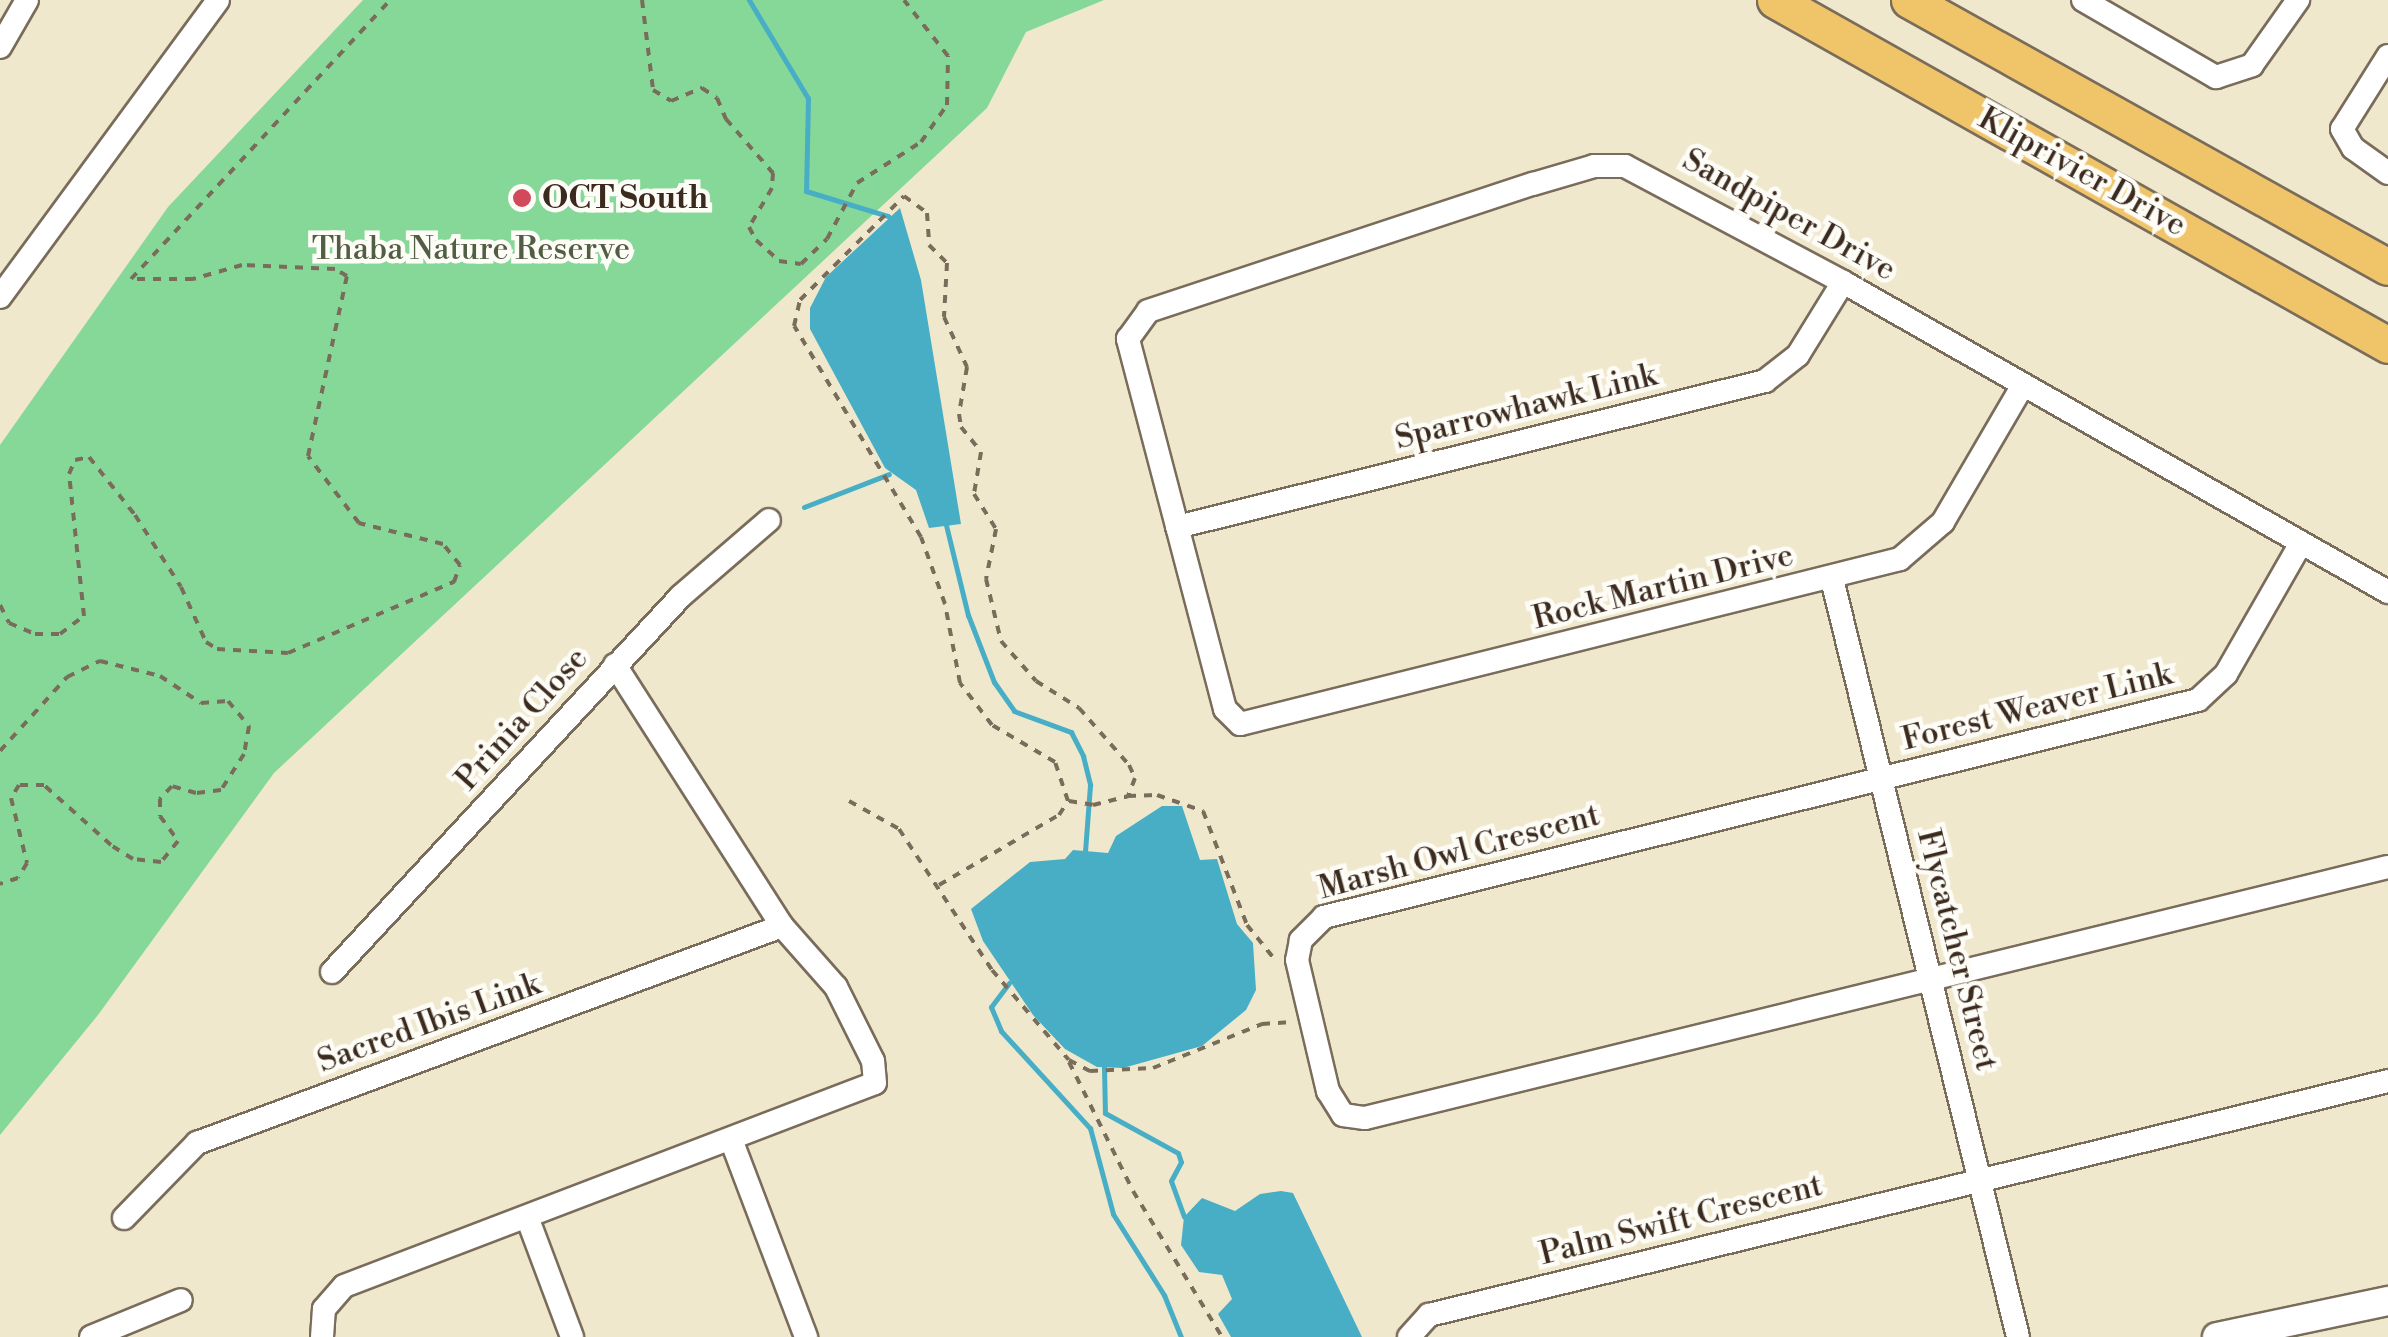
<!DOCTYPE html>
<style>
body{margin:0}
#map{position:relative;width:2388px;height:1337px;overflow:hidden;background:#f0e8cd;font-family:"Libre Bodoni",serif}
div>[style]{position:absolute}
.green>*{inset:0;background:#86d898}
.water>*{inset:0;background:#47aec6}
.stream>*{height:5px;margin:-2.5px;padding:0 2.5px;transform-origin:2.5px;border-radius:2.5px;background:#47aec6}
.path>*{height:4px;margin-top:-2px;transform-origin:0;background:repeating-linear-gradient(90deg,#7a6c5b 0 8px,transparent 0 16px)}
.roads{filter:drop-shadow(2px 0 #7a6c5b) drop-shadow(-2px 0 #7a6c5b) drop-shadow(0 2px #7a6c5b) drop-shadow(0 -2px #7a6c5b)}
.minor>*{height:22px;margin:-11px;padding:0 11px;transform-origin:11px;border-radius:11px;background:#fff}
.tertiary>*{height:28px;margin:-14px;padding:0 14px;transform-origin:14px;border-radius:14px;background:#fff}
.primary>*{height:35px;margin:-17.5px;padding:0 17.5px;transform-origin:17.5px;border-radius:17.5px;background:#f0c469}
.dots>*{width:28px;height:28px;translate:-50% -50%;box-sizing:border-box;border:5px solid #fdfcf7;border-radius:50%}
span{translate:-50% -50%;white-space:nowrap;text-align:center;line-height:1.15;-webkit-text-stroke:9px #fdfcf7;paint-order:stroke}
.street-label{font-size:32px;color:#3b2a1e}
.poi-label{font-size:32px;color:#3b2a1e;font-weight:700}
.left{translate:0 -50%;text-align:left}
.park-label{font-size:32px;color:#525e43}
</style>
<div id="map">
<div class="green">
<i style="clip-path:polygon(363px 0,1104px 0,1026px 32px,987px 108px,274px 773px,98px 1015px,0 1135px,0 445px,168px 207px)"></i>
</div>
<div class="water">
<i style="clip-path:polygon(900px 208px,921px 280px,961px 524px,929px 528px,916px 490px,885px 468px,810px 329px,810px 308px,826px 277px)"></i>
<i style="clip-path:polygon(1162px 806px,1182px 806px,1200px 860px,1217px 859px,1237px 924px,1253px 943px,1256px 990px,1246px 1010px,1202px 1046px,1123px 1068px,1097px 1067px,1065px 1049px,1033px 1015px,983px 941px,971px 909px,1030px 862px,1065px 859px,1073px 850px,1108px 853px,1116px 836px)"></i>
<i style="clip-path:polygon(1281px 1191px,1293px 1193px,1362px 1337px,1231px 1337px,1218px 1314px,1232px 1299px,1222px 1275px,1199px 1272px,1181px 1245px,1184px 1217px,1202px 1198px,1235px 1211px,1260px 1194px)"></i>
</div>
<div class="stream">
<i style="left:749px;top:0;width:114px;rotate:59deg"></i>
<i style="left:808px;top:98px;width:93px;rotate:91.2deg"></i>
<i style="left:806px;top:191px;width:86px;rotate:17deg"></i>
<i style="left:804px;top:507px;width:91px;rotate:-21.2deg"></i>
<i style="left:946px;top:525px;width:93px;rotate:76.3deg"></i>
<i style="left:968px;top:615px;width:72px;rotate:68.8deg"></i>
<i style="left:994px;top:682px;width:35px;rotate:55deg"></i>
<i style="left:1014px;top:711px;width:61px;rotate:20.2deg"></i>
<i style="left:1071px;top:732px;width:27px;rotate:63deg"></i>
<i style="left:1083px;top:756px;width:30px;rotate:76deg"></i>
<i style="left:1090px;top:785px;width:66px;rotate:94.3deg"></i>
<i style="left:1009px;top:983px;width:30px;rotate:127deg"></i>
<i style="left:991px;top:1007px;width:26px;rotate:67deg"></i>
<i style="left:1001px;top:1031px;width:132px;rotate:47.5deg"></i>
<i style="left:1090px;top:1128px;width:89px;rotate:75deg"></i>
<i style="left:1113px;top:1214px;width:96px;rotate:57.8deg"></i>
<i style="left:1164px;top:1295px;width:45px;rotate:68deg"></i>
<i style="left:1104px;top:1067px;width:46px;rotate:88.8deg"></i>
<i style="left:1105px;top:1113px;width:83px;rotate:28.7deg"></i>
<i style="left:1178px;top:1153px;width:9px;rotate:72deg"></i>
<i style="left:1181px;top:1162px;width:21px;rotate:118deg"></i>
<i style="left:1171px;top:1181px;width:38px;rotate:70deg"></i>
</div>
<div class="path">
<i style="left:642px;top:0;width:91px;rotate:83deg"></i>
<i style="left:653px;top:90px;width:21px;rotate:31deg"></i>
<i style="left:671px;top:101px;width:34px;rotate:-23deg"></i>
<i style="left:702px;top:88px;width:18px;rotate:34deg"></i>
<i style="left:717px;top:98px;width:23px;rotate:67deg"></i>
<i style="left:726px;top:119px;width:72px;rotate:49deg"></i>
<i style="left:773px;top:173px;width:15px;rotate:94deg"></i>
<i style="left:772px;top:188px;width:45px;rotate:120.5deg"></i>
<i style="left:749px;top:227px;width:15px;rotate:62deg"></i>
<i style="left:756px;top:240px;width:31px;rotate:42deg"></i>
<i style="left:779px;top:261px;width:22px;rotate:8deg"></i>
<i style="left:801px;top:264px;width:36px;rotate:-44deg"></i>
<i style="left:827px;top:239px;width:64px;rotate:-61.8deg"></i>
<i style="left:857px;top:183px;width:76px;rotate:-32.6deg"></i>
<i style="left:921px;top:142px;width:45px;rotate:-54.9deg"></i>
<i style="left:947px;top:105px;width:49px;rotate:-88.8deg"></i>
<i style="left:948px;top:56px;width:71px;rotate:-128.2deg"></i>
<i style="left:0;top:605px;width:20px;rotate:63deg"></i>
<i style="left:9px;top:623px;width:28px;rotate:23deg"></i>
<i style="left:35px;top:634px;width:25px"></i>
<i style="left:60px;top:634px;width:30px;rotate:-37deg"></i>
<i style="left:84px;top:616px;width:143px;rotate:-96deg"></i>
<i style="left:69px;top:474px;width:15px;rotate:-67deg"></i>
<i style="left:75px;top:460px;width:14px;rotate:-12deg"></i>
<i style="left:89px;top:457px;width:74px;rotate:51.6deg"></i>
<i style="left:135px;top:515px;width:85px;rotate:57.4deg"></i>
<i style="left:181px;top:587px;width:60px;rotate:65.6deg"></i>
<i style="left:206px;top:642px;width:13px;rotate:32deg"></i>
<i style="left:217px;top:649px;width:71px;rotate:3.2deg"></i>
<i style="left:288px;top:653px;width:181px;rotate:-23.2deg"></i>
<i style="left:454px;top:582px;width:18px;rotate:-71deg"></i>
<i style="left:460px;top:565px;width:27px;rotate:-129deg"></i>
<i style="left:443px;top:544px;width:87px;rotate:-166deg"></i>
<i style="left:359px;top:523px;width:84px;rotate:-127.3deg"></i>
<i style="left:308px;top:456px;width:184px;rotate:-77.8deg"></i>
<i style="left:347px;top:276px;width:14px;rotate:-150deg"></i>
<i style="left:335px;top:269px;width:93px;rotate:-177.5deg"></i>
<i style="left:242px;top:265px;width:51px;rotate:164.1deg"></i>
<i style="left:193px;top:279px;width:62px;rotate:180deg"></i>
<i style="left:131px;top:279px;width:381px;rotate:-47.1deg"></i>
<i style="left:0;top:751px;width:100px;rotate:-47.8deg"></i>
<i style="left:67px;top:677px;width:37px;rotate:-26deg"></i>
<i style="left:100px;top:661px;width:62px;rotate:14deg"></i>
<i style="left:160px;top:676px;width:49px;rotate:33.4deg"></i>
<i style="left:201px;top:703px;width:27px;rotate:-4deg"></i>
<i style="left:228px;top:701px;width:33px;rotate:50deg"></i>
<i style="left:249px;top:726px;width:28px;rotate:100deg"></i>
<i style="left:244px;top:754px;width:43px;rotate:122.6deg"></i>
<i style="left:221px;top:790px;width:25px;rotate:173deg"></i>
<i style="left:196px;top:793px;width:25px;rotate:-164deg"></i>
<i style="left:172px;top:786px;width:18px;rotate:133deg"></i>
<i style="left:160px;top:799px;width:17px;rotate:90deg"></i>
<i style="left:160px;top:816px;width:31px;rotate:54deg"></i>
<i style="left:178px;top:841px;width:27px;rotate:129deg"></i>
<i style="left:161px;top:862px;width:28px;rotate:-174deg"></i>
<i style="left:133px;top:859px;width:26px;rotate:-148deg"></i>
<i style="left:111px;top:845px;width:90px;rotate:-138.2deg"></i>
<i style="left:44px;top:785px;width:25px;rotate:180deg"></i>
<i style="left:19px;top:785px;width:15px;rotate:122deg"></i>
<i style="left:11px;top:798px;width:67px;rotate:76.2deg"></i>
<i style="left:27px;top:863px;width:17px;rotate:121deg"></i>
<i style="left:18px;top:878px;width:19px;rotate:162deg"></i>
<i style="left:849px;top:801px;width:57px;rotate:29.2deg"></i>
<i style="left:899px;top:829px;width:169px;rotate:56.6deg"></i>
<i style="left:992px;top:970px;width:118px;rotate:49.5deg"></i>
<i style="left:1069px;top:1060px;width:24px;rotate:28deg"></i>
<i style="left:1090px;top:1071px;width:63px;rotate:-2.7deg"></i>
<i style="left:1153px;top:1068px;width:118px;rotate:-22deg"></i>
<i style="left:1262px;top:1024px;width:30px;rotate:-4deg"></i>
<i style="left:1069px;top:801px;width:24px;rotate:9deg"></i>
<i style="left:1093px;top:805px;width:36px;rotate:-14deg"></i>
<i style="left:939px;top:885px;width:139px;rotate:-30.3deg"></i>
<i style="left:1059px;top:815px;width:17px;rotate:-57deg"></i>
<i style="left:1068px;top:801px;width:41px;rotate:-108.4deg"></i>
<i style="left:1055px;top:762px;width:73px;rotate:-149.6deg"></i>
<i style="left:992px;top:725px;width:53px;rotate:-127.3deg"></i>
<i style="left:960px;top:683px;width:80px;rotate:-100.8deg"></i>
<i style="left:945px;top:604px;width:71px;rotate:-109.7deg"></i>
<i style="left:921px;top:537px;width:246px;rotate:-121deg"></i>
<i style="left:794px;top:326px;width:27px;rotate:-77deg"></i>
<i style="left:800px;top:300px;width:147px;rotate:-45deg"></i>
<i style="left:904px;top:196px;width:29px;rotate:36deg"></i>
<i style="left:927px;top:213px;width:32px;rotate:86deg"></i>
<i style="left:929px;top:245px;width:25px;rotate:45deg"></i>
<i style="left:947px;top:263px;width:54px;rotate:93.2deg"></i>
<i style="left:944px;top:317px;width:55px;rotate:65.3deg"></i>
<i style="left:967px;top:367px;width:48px;rotate:99.7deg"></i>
<i style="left:959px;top:414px;width:13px;rotate:81deg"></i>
<i style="left:961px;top:427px;width:32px;rotate:51deg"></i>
<i style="left:981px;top:452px;width:43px;rotate:99.5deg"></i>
<i style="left:974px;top:494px;width:41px;rotate:57.8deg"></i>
<i style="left:996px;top:529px;width:51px;rotate:101.3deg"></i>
<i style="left:986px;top:579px;width:64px;rotate:76.4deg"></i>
<i style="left:1001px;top:641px;width:53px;rotate:48.8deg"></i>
<i style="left:1036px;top:681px;width:51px;rotate:32.1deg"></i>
<i style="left:1079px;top:708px;width:76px;rotate:48.7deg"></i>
<i style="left:1129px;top:765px;width:14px;rotate:65deg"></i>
<i style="left:1135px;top:778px;width:19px;rotate:111deg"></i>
<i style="left:1128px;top:796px;width:29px;rotate:-2deg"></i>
<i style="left:1157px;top:795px;width:49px;rotate:19.2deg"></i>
<i style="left:1203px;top:811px;width:122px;rotate:68.9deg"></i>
<i style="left:1247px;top:925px;width:46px;rotate:51.1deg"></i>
<i style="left:1069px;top:1062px;width:144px;rotate:63.6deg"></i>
<i style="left:1133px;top:1191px;width:171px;rotate:58.6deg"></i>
</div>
<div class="roads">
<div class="minor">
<i style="left:2083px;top:0;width:154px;rotate:30.1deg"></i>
<i style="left:2216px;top:77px;width:38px;rotate:-18deg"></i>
<i style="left:2252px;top:65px;width:80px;rotate:-54.7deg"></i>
<i style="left:0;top:47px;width:54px;rotate:-60.1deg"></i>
<i style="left:2388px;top:56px;width:86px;rotate:122.2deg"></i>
<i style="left:2342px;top:129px;width:22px;rotate:60deg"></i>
<i style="left:2353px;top:148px;width:43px;rotate:35.5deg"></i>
<i style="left:0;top:297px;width:368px;rotate:-53.7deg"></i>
<i style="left:2023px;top:385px;width:159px;rotate:120.3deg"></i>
<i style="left:1943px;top:522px;width:57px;rotate:139.3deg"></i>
<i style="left:1900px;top:559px;width:680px;rotate:165.96deg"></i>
<i style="left:1240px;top:724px;width:21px;rotate:-135deg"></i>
<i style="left:1225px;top:709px;width:383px;rotate:-104.7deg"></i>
<i style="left:1128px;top:339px;width:34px;rotate:-54deg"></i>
<i style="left:1148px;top:311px;width:405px;rotate:-18.3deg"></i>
<i style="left:1533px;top:184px;width:64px;rotate:-16.4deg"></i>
<i style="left:1594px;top:166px;width:31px"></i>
<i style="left:1625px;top:166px;width:247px;rotate:28deg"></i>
<i style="left:1843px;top:282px;width:627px;rotate:29.63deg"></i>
<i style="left:1177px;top:527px;width:606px;rotate:-13.94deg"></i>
<i style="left:1765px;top:381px;width:42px;rotate:-38.2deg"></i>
<i style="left:1798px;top:355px;width:86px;rotate:-58.3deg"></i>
<i style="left:2301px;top:543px;width:151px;rotate:119.8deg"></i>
<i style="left:2226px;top:674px;width:38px;rotate:137deg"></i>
<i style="left:2198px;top:700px;width:901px;rotate:166.06deg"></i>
<i style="left:1324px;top:917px;width:33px;rotate:135deg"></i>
<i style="left:1301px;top:940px;width:20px;rotate:101deg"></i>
<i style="left:1297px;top:960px;width:135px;rotate:76.7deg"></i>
<i style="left:1328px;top:1091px;width:28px;rotate:58deg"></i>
<i style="left:1343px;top:1115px;width:22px;rotate:8deg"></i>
<i style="left:1365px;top:1118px;width:1053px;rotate:-13.79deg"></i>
<i style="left:1832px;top:579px;width:780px;rotate:76.21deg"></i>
<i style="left:332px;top:972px;width:513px;rotate:-47.13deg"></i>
<i style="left:681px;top:596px;width:116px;rotate:-40.8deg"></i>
<i style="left:732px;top:1142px;width:209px;rotate:69.2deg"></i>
<i style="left:527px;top:1217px;width:128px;rotate:69.4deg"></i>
<i style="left:124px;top:1218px;width:105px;rotate:-45.8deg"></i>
<i style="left:197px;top:1143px;width:624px;rotate:-20.35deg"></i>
<i style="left:91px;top:1337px;width:97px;rotate:-22.3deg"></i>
<i style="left:322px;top:1337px;width:28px;rotate:-86deg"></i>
<i style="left:324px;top:1309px;width:30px;rotate:-49deg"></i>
<i style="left:344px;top:1286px;width:568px;rotate:-20.92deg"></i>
<i style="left:875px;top:1083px;width:22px;rotate:-95deg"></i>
<i style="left:873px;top:1061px;width:83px;rotate:-116.6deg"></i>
<i style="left:836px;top:987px;width:81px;rotate:-131.5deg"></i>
<i style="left:782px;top:926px;width:310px;rotate:-122.6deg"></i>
<i style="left:1409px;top:1337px;width:30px;rotate:-48deg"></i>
<i style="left:1429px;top:1315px;width:987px;rotate:-13.71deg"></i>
</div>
<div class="tertiary">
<i style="left:2217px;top:1337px;width:175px;rotate:-11.9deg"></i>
</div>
<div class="primary">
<i style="left:1775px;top:0;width:703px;rotate:29.37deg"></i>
<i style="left:1909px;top:0;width:548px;rotate:29.14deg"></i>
</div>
</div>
<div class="dots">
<i style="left:522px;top:198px;background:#d1495b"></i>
</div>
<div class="street-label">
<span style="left:2082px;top:172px;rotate:29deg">Kliprivier Drive</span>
<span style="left:1789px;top:215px;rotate:29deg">Sandpiper Drive</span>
<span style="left:1526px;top:407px;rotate:-14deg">Sparrowhawk Link</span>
<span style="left:1663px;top:587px;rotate:-14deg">Rock Martin Drive</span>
<span style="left:2037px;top:707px;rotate:-14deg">Forest Weaver Link</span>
<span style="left:522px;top:719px;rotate:-48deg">Prinia Close</span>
<span style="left:1459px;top:852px;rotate:-15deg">Marsh Owl Crescent</span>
<span style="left:1957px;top:950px;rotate:76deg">Flycatcher Street</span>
<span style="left:429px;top:1023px;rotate:-20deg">Sacred Ibis Link</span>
<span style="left:1681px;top:1220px;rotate:-14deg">Palm Swift Crescent</span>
</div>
<div class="poi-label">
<span class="left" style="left:542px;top:198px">OCT South</span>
</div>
<div class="park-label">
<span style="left:471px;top:249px">Thaba Nature Reserve</span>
</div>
</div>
